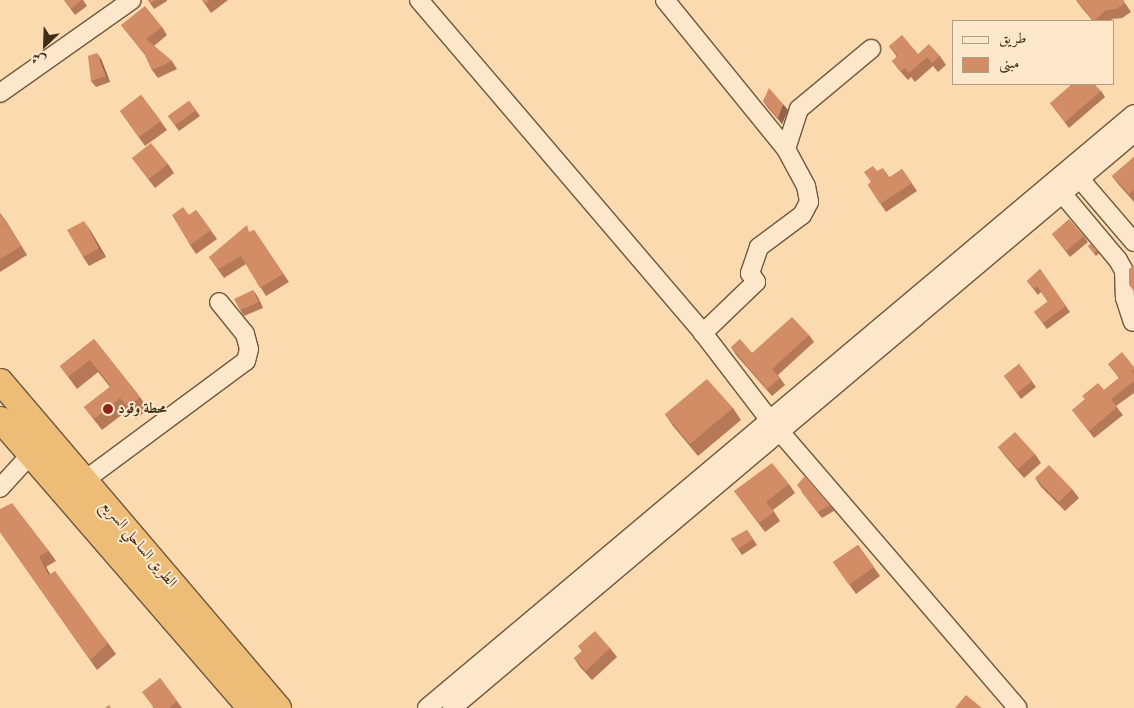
<!DOCTYPE html>
<meta charset="utf-8">
<style>
body{margin:0}
#map{position:relative;width:1134px;height:708px;overflow:hidden;background:#fadaae;font-family:"IM FELL English",Amiri,serif}
div>[style]{position:absolute}
.roads{filter:drop-shadow(1px 0 #6e583e) drop-shadow(-1px 0 #6e583e) drop-shadow(0 1px #6e583e) drop-shadow(0 -1px #6e583e)}
.minor>*{height:18px;margin:-9px;padding:0 9px;transform-origin:9px;border-radius:9px;background:#fce7ca}
.highway>*{height:25px;margin:-12.5px;padding:0 12.5px;transform-origin:12.5px;border-radius:12.5px;background:#edbd77}
.wall>*{inset:0;background:#b57958}
.shaded-wall>*{inset:0;background:#936347}
.building>*{inset:0;background:#d28d66}
.dots>*{width:14px;height:14px;translate:-50% -50%;box-sizing:border-box;border:2px solid #fce7ca;border-radius:50%}
span{translate:-50% -50%;white-space:nowrap;text-align:center;line-height:1.15;-webkit-text-stroke:4px #fce7ca;paint-order:stroke}
.poi-label{font-size:15px;color:#3f2d18;font-weight:700}
.left{translate:0 -50%;text-align:left}
.street-label{font-size:15px;color:#3f2d18}
.legend{position:absolute;left:952px;top:20px;width:162px;height:65px;box-sizing:border-box;background:#fce7ca;border:1px solid #b09d83;margin:0;padding:6px 9px;list-style:none;font-size:15px;color:#3f2d18}
.legend li{display:flex;align-items:center;gap:10px;height:25px}
.legend b{width:25px;border:1px solid #b09d83}
.north{position:absolute;left:20px;top:20px;width:50px;height:50px;-webkit-text-stroke:4px #fce7ca;paint-order:stroke;rotate:204deg;font-size:14px;font-weight:700;line-height:20px;text-align:center;color:#3f2d18}
.north::after{content:'';display:block;margin:auto;width:18px;height:22px;background:#3f2d18;clip-path:polygon(50% 0,100% 100%,50% 72%,0 100%)}
</style>
<div id="map">
<div class="roads">
<div class="minor">
<i style="left:419px;top:0;width:438px;rotate:49.5deg"></i>
<i style="left:703px;top:333px;width:108px;rotate:52.5deg"></i>
<i style="left:769px;top:419px;width:381px;rotate:49.3deg"></i>
<i style="left:665px;top:0;width:192px;rotate:50.9deg"></i>
<i style="left:786px;top:149px;width:42px;rotate:61.6deg"></i>
<i style="left:806px;top:186px;width:16px;rotate:79deg"></i>
<i style="left:809px;top:202px;width:15px;rotate:118deg"></i>
<i style="left:802px;top:215px;width:54px;rotate:143.3deg"></i>
<i style="left:759px;top:247px;width:28px;rotate:109deg"></i>
<i style="left:750px;top:273px;width:11px;rotate:56deg"></i>
<i style="left:756px;top:282px;width:74px;rotate:136.1deg"></i>
<i style="left:0;top:93px;width:161px;rotate:-35.2deg"></i>
<i style="left:786px;top:149px;width:42px;rotate:-72deg"></i>
<i style="left:799px;top:109px;width:94px;rotate:-39.8deg"></i>
<i style="left:1080px;top:179px;width:83px;rotate:49.4deg"></i>
<i style="left:1055px;top:185px;width:98px;rotate:50deg"></i>
<i style="left:1118px;top:260px;width:13px;rotate:61deg"></i>
<i style="left:1124px;top:271px;width:27px;rotate:88deg"></i>
<i style="left:1125px;top:298px;width:25px;rotate:72deg"></i>
<i style="left:85px;top:480px;width:200px;rotate:-36.5deg"></i>
<i style="left:246px;top:361px;width:12px;rotate:-76deg"></i>
<i style="left:249px;top:349px;width:16px;rotate:-105deg"></i>
<i style="left:245px;top:334px;width:41px;rotate:-129.1deg"></i>
<i style="left:0;top:488px;width:45px;rotate:-47.7deg"></i>
<i style="left:427px;top:708px;width:923px;rotate:-40.04deg"></i>
<i style="left:452px;top:708px;width:892px;rotate:-40.13deg"></i>
</div>
<div class="highway">
<i style="left:0;top:381px;width:429px;rotate:49.6deg"></i>
<i style="left:0;top:419px;width:382px;rotate:49.1deg"></i>
</div>
</div>
<div class="wall">
<i style="clip-path:polygon(64px 0,83px 0,87px 6px,75px 15px)"></i>
<i style="clip-path:polygon(148px 0,167px 0,167px 1px,154px 9px)"></i>
<i style="clip-path:polygon(202px 0,228px 0,211px 13px)"></i>
<i style="clip-path:polygon(1076px 0,1123px 0,1131px 12px,1122px 18px,1112px 19px,1110px 21px,1093px 21px,1081px 7px)"></i>
<i style="clip-path:polygon(121px 25px,162px 27px,167px 35px,154px 46px,172px 61px,177px 69px,158px 78px,152px 70px,145px 55px)"></i>
<i style="clip-path:polygon(889px 46px,918px 54px,940px 56px,946px 65px,938px 72px,933px 66px,915px 82px,911px 77px,908px 80px,899px 70px,892px 61px,897px 57px)"></i>
<i style="clip-path:polygon(101px 59px,110px 82px,96px 87px,91px 81px)"></i>
<i style="clip-path:polygon(1101px 91px,1105px 97px,1069px 128px,1050px 103px)"></i>
<i style="clip-path:polygon(141px 95px,167px 130px,145px 146px,120px 111px)"></i>
<i style="clip-path:polygon(189px 101px,200px 116px,179px 131px,168px 116px)"></i>
<i style="clip-path:polygon(763px 101px,788px 110px,782px 124px,767px 107px)"></i>
<i style="clip-path:polygon(1134px 157px,1134px 202px,1118px 184px,1112px 176px)"></i>
<i style="clip-path:polygon(132px 158px,168px 164px,174px 173px,155px 188px)"></i>
<i style="clip-path:polygon(902px 169px,917px 191px,886px 212px,868px 185px,871px 182px,877px 171px,890px 177px)"></i>
<i style="clip-path:polygon(196px 210px,217px 239px,196px 254px,190px 245px,189px 215px)"></i>
<i style="clip-path:polygon(0 213px,27px 255px,0 272px)"></i>
<i style="clip-path:polygon(90px 230px,106px 257px,89px 266px,83px 257px)"></i>
<i style="clip-path:polygon(254px 230px,289px 282px,266px 296px,246px 264px,224px 278px,209px 257px)"></i>
<i style="clip-path:polygon(1052px 234px,1084px 236px,1088px 242px,1070px 257px)"></i>
<i style="clip-path:polygon(1091px 244px,1099px 253px,1096px 256px,1088px 246px)"></i>
<i style="clip-path:polygon(1040px 269px,1070px 312px,1047px 329px,1034px 312px,1048px 302px,1041px 292px,1038px 295px,1027px 281px)"></i>
<i style="clip-path:polygon(253px 290px,257px 296px,263px 308px,244px 316px,240px 310px)"></i>
<i style="clip-path:polygon(809px 335px,814px 342px,778px 375px,785px 385px,772px 396px,736px 355px,731px 347px,752px 353px)"></i>
<i style="clip-path:polygon(94px 339px,140px 397px,148px 409px,136px 419px,128px 410px,102px 430px,84px 407px,110px 387px,98px 372px,77px 389px,60px 366px)"></i>
<i style="clip-path:polygon(1019px 364px,1036px 387px,1021px 399px,1004px 376px)"></i>
<i style="clip-path:polygon(1108px 364px,1134px 367px,1134px 393px,1116px 406px,1123px 415px,1094px 438px,1072px 410px,1104px 390px,1119px 378px)"></i>
<i style="clip-path:polygon(733px 408px,741px 420px,698px 456px,673px 426px,665px 414px)"></i>
<i style="clip-path:polygon(998px 447px,1035px 454px,1041px 463px,1024px 478px,1005px 456px)"></i>
<i style="clip-path:polygon(1035px 478px,1072px 489px,1079px 498px,1065px 511px,1041px 487px)"></i>
<i style="clip-path:polygon(789px 484px,795px 493px,773px 510px,780px 521px,765px 532px,734px 491px)"></i>
<i style="clip-path:polygon(801px 491px,830px 505px,834px 511px,822px 518px)"></i>
<i style="clip-path:polygon(747px 530px,757px 545px,742px 555px,731px 539px)"></i>
<i style="clip-path:polygon(0 532px,49px 551px,56px 561px,46px 567px,50px 574px,108px 643px,116px 654px,97px 670px)"></i>
<i style="clip-path:polygon(858px 545px,880px 576px,856px 594px,833px 562px)"></i>
<i style="clip-path:polygon(578px 646px,610px 648px,617px 657px,592px 680px,580px 667px,574px 658px,582px 651px)"></i>
<i style="clip-path:polygon(160px 678px,182px 708px,153px 708px)"></i>
</div>
<div class="shaded-wall">
<i style="clip-path:polygon(97px 53px,101px 59px,110px 82px,106px 76px)"></i>
<i style="clip-path:polygon(783px 104px,788px 110px,782px 124px,778px 118px)"></i>
<i style="clip-path:polygon(0 213px,6px 221px,27px 255px,21px 246px)"></i>
<i style="clip-path:polygon(84px 221px,90px 230px,106px 257px,99px 248px)"></i>
<i style="clip-path:polygon(253px 290px,257px 296px,263px 308px,259px 302px)"></i>
<i style="clip-path:polygon(39px 556px,46px 567px,56px 586px,49px 575px)"></i>
</div>
<div class="building">
<i style="clip-path:polygon(65px 0,82px 0,71px 9px)"></i>
<i style="clip-path:polygon(148px 0,155px 0,150px 3px)"></i>
<i style="clip-path:polygon(202px 0,210px 0,205px 4px)"></i>
<i style="clip-path:polygon(1076px 0,1123px 0,1125px 3px,1116px 9px,1106px 10px,1094px 21px)"></i>
<i style="clip-path:polygon(145px 6px,162px 27px,146px 39px,172px 61px,152px 70px,144px 53px,121px 25px)"></i>
<i style="clip-path:polygon(902px 35px,918px 54px,929px 44px,940px 56px,932px 63px,927px 57px,909px 73px,905px 68px,901px 71px,892px 61px,898px 56px,889px 46px)"></i>
<i style="clip-path:polygon(97px 53px,106px 76px,91px 81px,88px 56px)"></i>
<i style="clip-path:polygon(1072px 84px,1094px 84px,1101px 91px,1065px 122px,1050px 103px)"></i>
<i style="clip-path:polygon(769px 88px,783px 104px,778px 118px,763px 101px)"></i>
<i style="clip-path:polygon(141px 95px,161px 121px,139px 137px,120px 111px)"></i>
<i style="clip-path:polygon(189px 101px,196px 110px,175px 125px,168px 116px)"></i>
<i style="clip-path:polygon(151px 143px,168px 164px,149px 179px,132px 158px)"></i>
<i style="clip-path:polygon(1134px 157px,1134px 190px,1129px 194px,1112px 176px)"></i>
<i style="clip-path:polygon(873px 166px,877px 171px,883px 168px,890px 178px,902px 169px,912px 183px,880px 204px,868px 185px,871px 182px,864px 172px)"></i>
<i style="clip-path:polygon(183px 207px,189px 215px,196px 210px,211px 230px,190px 245px,172px 215px)"></i>
<i style="clip-path:polygon(0 213px,21px 246px,0 259px)"></i>
<i style="clip-path:polygon(1069px 219px,1084px 236px,1066px 251px,1052px 234px)"></i>
<i style="clip-path:polygon(84px 221px,99px 248px,83px 257px,67px 230px)"></i>
<i style="clip-path:polygon(247px 225px,249px 232px,254px 230px,283px 274px,260px 288px,241px 256px,218px 269px,209px 257px)"></i>
<i style="clip-path:polygon(1091px 244px,1097px 250px,1094px 253px,1088px 246px)"></i>
<i style="clip-path:polygon(1134px 265px,1134px 291px,1129px 285px,1129px 269px)"></i>
<i style="clip-path:polygon(1040px 269px,1066px 306px,1043px 323px,1034px 312px,1048px 301px,1037px 286px,1034px 289px,1027px 281px)"></i>
<i style="clip-path:polygon(253px 290px,259px 302px,240px 310px,234px 299px)"></i>
<i style="clip-path:polygon(792px 317px,809px 335px,772px 369px,780px 378px,767px 389px,731px 347px,740px 339px,752px 353px)"></i>
<i style="clip-path:polygon(94px 339px,140px 397px,128px 407px,120px 398px,94px 419px,84px 407px,111px 386px,90px 360px,68px 377px,60px 366px)"></i>
<i style="clip-path:polygon(1122px 352px,1134px 367px,1134px 370px,1132px 370px,1134px 375px,1134px 381px,1111px 399px,1117px 407px,1089px 431px,1072px 410px,1085px 399px,1082px 396px,1098px 383px,1104px 390px,1120px 378px,1108px 364px)"></i>
<i style="clip-path:polygon(1019px 364px,1032px 381px,1017px 393px,1004px 376px)"></i>
<i style="clip-path:polygon(707px 379px,733px 408px,690px 444px,665px 414px)"></i>
<i style="clip-path:polygon(1015px 432px,1035px 454px,1018px 469px,998px 447px)"></i>
<i style="clip-path:polygon(772px 463px,789px 484px,766px 502px,774px 512px,759px 523px,734px 491px)"></i>
<i style="clip-path:polygon(1049px 465px,1072px 489px,1059px 502px,1035px 478px)"></i>
<i style="clip-path:polygon(805px 476px,830px 505px,818px 512px,797px 485px)"></i>
<i style="clip-path:polygon(12px 503px,49px 551px,39px 556px,49px 575px,55px 571px,108px 643px,90px 660px,0 532px,0 509px)"></i>
<i style="clip-path:polygon(747px 530px,753px 539px,738px 549px,731px 539px)"></i>
<i style="clip-path:polygon(858px 545px,874px 567px,849px 585px,833px 562px)"></i>
<i style="clip-path:polygon(595px 631px,610px 648px,586px 671px,574px 658px,583px 651px,578px 646px)"></i>
<i style="clip-path:polygon(160px 678px,177px 701px,169px 708px,154px 708px,142px 692px)"></i>
<i style="clip-path:polygon(966px 695px,982px 708px,955px 708px)"></i>
<i style="clip-path:polygon(109px 705px,111px 708px,105px 708px)"></i>
</div>
<div class="dots">
<i style="left:108px;top:409px;background:#8f2418"></i>
</div>
<div class="poi-label">
<span class="left" style="left:118px;top:409px">محطة وقود</span>
</div>
<div class="street-label">
<span style="left:139px;top:544px;rotate:50deg">الطريق الساحلي السريع</span>
</div>
<ul class="legend">
<li><b style="height:6px;background:#fce7ca"></b>طريق</li>
<li><b style="height:14px;background:#d28d66"></b>مبنى</li>
</ul>
<div class="north">ش</div>
</div>
